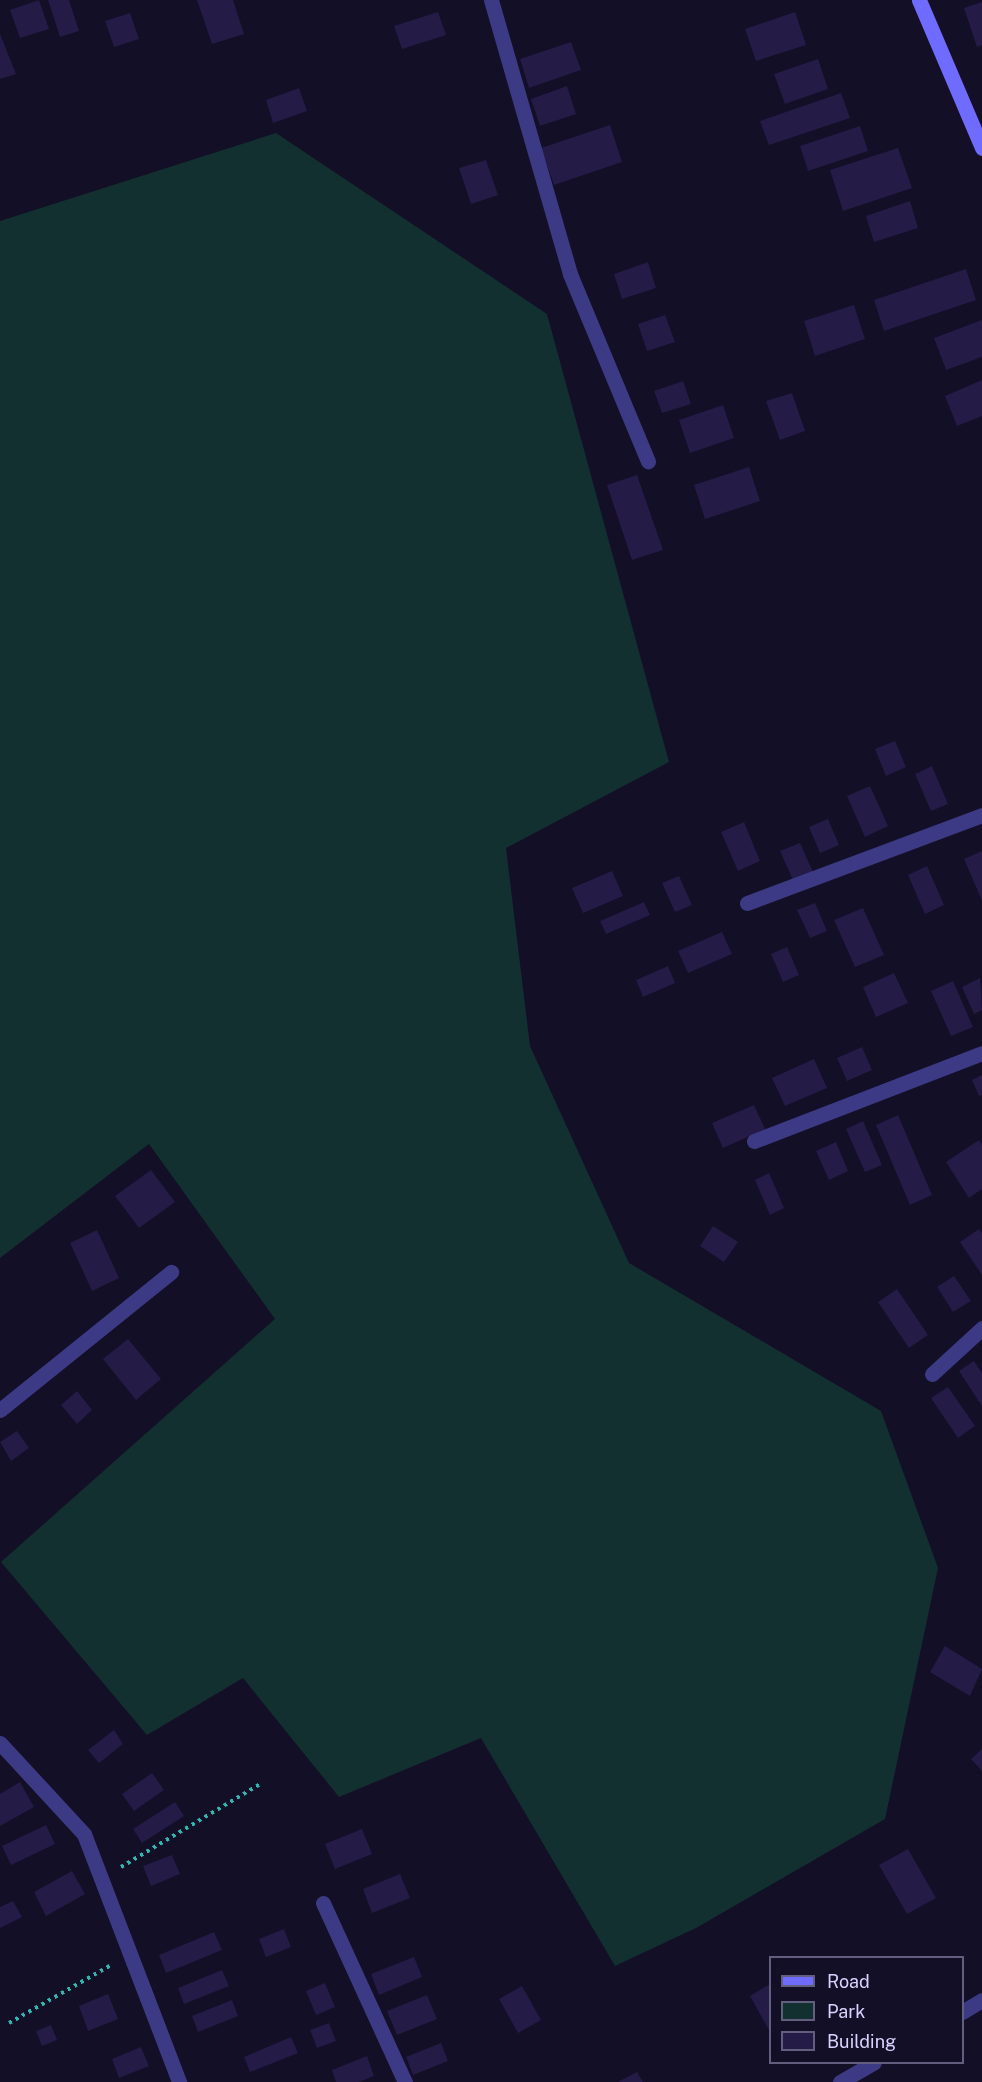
<!DOCTYPE html>
<style>
body{margin:0}
#map{position:relative;width:982px;height:2082px;overflow:hidden;background:#130f26;font-family:"Public Sans",sans-serif}
div>[style]{position:absolute}
.green>*{inset:0;background:#12302f}
.building>*{inset:0;background:#241b47}
.path>*{height:4px;margin-top:-2px;transform-origin:0;background:repeating-linear-gradient(90deg,#2fb8b0 0 3px,transparent 0 7.5px)}
.lane>*{height:15px;margin:-7.5px;padding:0 7.5px;transform-origin:7.5px;border-radius:7.5px;background:#3d3a85}
.street>*{height:15px;margin:-7.5px;padding:0 7.5px;transform-origin:7.5px;border-radius:7.5px;background:#3d3a85}
.secondary>*{height:15px;margin:-7.5px;padding:0 7.5px;transform-origin:7.5px;border-radius:7.5px;background:#6f6bff}
span{translate:-50% -50%;white-space:nowrap;text-align:center;line-height:1.15;-webkit-text-stroke:6px #130f26;paint-order:stroke}
.legend{position:absolute;left:769px;top:1956px;width:195px;height:108px;box-sizing:border-box;background:#130f26;border:2px solid #625e7d;margin:0;padding:8px 10px;list-style:none;font-size:18px;color:#d9d4ff}
.legend li{display:flex;align-items:center;gap:12px;height:30px}
.legend b{width:30px;border:2px solid #625e7d}
</style>
<div id="map">
<div class="green">
<i style="clip-path:polygon(276px 133px,547px 314px,669px 762px,506px 848px,530px 1046px,629px 1263px,881px 1411px,938px 1568px,885px 1819px,696px 1928px,615px 1966px,481px 1738px,339px 1797px,243px 1678px,147px 1735px,1px 1562px,275px 1319px,149px 1144px,0 1258px,0 221px)"></i>
</div>
<div class="building">
<i style="clip-path:polygon(39px 0,49px 29px,20px 38px,10px 10px)"></i>
<i style="clip-path:polygon(48px 0,69px 0,79px 31px,60px 37px)"></i>
<i style="clip-path:polygon(197px 0,233px 0,244px 34px,212px 44px)"></i>
<i style="clip-path:polygon(982px 2px,982px 45px,977px 47px,964px 8px)"></i>
<i style="clip-path:polygon(438px 12px,446px 35px,402px 49px,394px 26px)"></i>
<i style="clip-path:polygon(795px 12px,806px 45px,756px 61px,745px 29px)"></i>
<i style="clip-path:polygon(130px 13px,139px 39px,114px 47px,105px 21px)"></i>
<i style="clip-path:polygon(0 34px,16px 74px,0 79px)"></i>
<i style="clip-path:polygon(571px 42px,581px 70px,529px 88px,520px 59px)"></i>
<i style="clip-path:polygon(818px 59px,828px 89px,785px 104px,774px 74px)"></i>
<i style="clip-path:polygon(567px 86px,576px 114px,540px 126px,531px 99px)"></i>
<i style="clip-path:polygon(299px 88px,307px 111px,273px 123px,266px 100px)"></i>
<i style="clip-path:polygon(841px 93px,850px 118px,769px 145px,760px 121px)"></i>
<i style="clip-path:polygon(610px 125px,622px 162px,554px 185px,541px 148px)"></i>
<i style="clip-path:polygon(860px 126px,868px 151px,808px 171px,800px 146px)"></i>
<i style="clip-path:polygon(898px 148px,912px 188px,843px 211px,830px 170px)"></i>
<i style="clip-path:polygon(486px 160px,498px 195px,471px 204px,459px 168px)"></i>
<i style="clip-path:polygon(910px 201px,918px 228px,874px 242px,866px 216px)"></i>
<i style="clip-path:polygon(648px 262px,656px 288px,622px 299px,614px 274px)"></i>
<i style="clip-path:polygon(966px 269px,976px 300px,884px 331px,874px 300px)"></i>
<i style="clip-path:polygon(854px 305px,865px 339px,815px 356px,804px 321px)"></i>
<i style="clip-path:polygon(665px 315px,675px 342px,647px 351px,638px 324px)"></i>
<i style="clip-path:polygon(982px 320px,982px 357px,946px 370px,934px 338px)"></i>
<i style="clip-path:polygon(982px 380px,982px 416px,957px 426px,945px 396px)"></i>
<i style="clip-path:polygon(683px 381px,691px 404px,662px 413px,654px 391px)"></i>
<i style="clip-path:polygon(792px 393px,805px 431px,780px 440px,766px 401px)"></i>
<i style="clip-path:polygon(723px 405px,734px 438px,690px 453px,679px 420px)"></i>
<i style="clip-path:polygon(749px 467px,760px 501px,705px 519px,694px 485px)"></i>
<i style="clip-path:polygon(637px 475px,663px 550px,632px 560px,607px 485px)"></i>
<i style="clip-path:polygon(895px 741px,906px 767px,886px 776px,875px 749px)"></i>
<i style="clip-path:polygon(932px 766px,948px 804px,931px 811px,915px 774px)"></i>
<i style="clip-path:polygon(870px 786px,888px 826px,865px 837px,847px 796px)"></i>
<i style="clip-path:polygon(828px 819px,839px 845px,820px 853px,809px 827px)"></i>
<i style="clip-path:polygon(744px 822px,760px 861px,738px 871px,721px 832px)"></i>
<i style="clip-path:polygon(800px 843px,813px 872px,793px 880px,780px 851px)"></i>
<i style="clip-path:polygon(982px 851px,982px 901px,964px 859px)"></i>
<i style="clip-path:polygon(927px 866px,944px 905px,925px 914px,908px 875px)"></i>
<i style="clip-path:polygon(612px 871px,623px 896px,583px 913px,572px 888px)"></i>
<i style="clip-path:polygon(679px 876px,692px 905px,675px 912px,662px 883px)"></i>
<i style="clip-path:polygon(644px 902px,650px 915px,606px 934px,600px 921px)"></i>
<i style="clip-path:polygon(815px 903px,827px 931px,810px 938px,797px 910px)"></i>
<i style="clip-path:polygon(863px 908px,884px 955px,855px 967px,834px 920px)"></i>
<i style="clip-path:polygon(722px 932px,732px 954px,688px 973px,678px 951px)"></i>
<i style="clip-path:polygon(787px 947px,799px 975px,783px 982px,771px 954px)"></i>
<i style="clip-path:polygon(668px 966px,675px 983px,643px 997px,636px 980px)"></i>
<i style="clip-path:polygon(894px 973px,908px 1003px,876px 1017px,863px 987px)"></i>
<i style="clip-path:polygon(980px 978px,982px 1010px,974px 1014px,962px 987px)"></i>
<i style="clip-path:polygon(953px 981px,973px 1027px,951px 1036px,931px 991px)"></i>
<i style="clip-path:polygon(862px 1047px,872px 1070px,847px 1081px,837px 1058px)"></i>
<i style="clip-path:polygon(814px 1059px,827px 1088px,785px 1106px,772px 1078px)"></i>
<i style="clip-path:polygon(982px 1075px,982px 1095px,979px 1096px,972px 1080px)"></i>
<i style="clip-path:polygon(754px 1105px,765px 1129px,723px 1148px,712px 1123px)"></i>
<i style="clip-path:polygon(898px 1115px,932px 1195px,910px 1205px,876px 1125px)"></i>
<i style="clip-path:polygon(863px 1121px,882px 1165px,865px 1172px,846px 1129px)"></i>
<i style="clip-path:polygon(979px 1140px,982px 1145px,982px 1189px,969px 1198px,946px 1162px)"></i>
<i style="clip-path:polygon(836px 1142px,848px 1171px,829px 1180px,816px 1151px)"></i>
<i style="clip-path:polygon(151px 1170px,175px 1202px,139px 1228px,115px 1196px)"></i>
<i style="clip-path:polygon(769px 1173px,784px 1208px,770px 1215px,755px 1180px)"></i>
<i style="clip-path:polygon(713px 1226px,738px 1242px,724px 1262px,700px 1246px)"></i>
<i style="clip-path:polygon(979px 1229px,982px 1233px,982px 1275px,960px 1242px)"></i>
<i style="clip-path:polygon(97px 1230px,119px 1278px,92px 1291px,70px 1243px)"></i>
<i style="clip-path:polygon(954px 1276px,971px 1301px,953px 1312px,937px 1287px)"></i>
<i style="clip-path:polygon(897px 1289px,928px 1335px,909px 1348px,878px 1302px)"></i>
<i style="clip-path:polygon(128px 1339px,161px 1379px,136px 1400px,103px 1359px)"></i>
<i style="clip-path:polygon(974px 1361px,982px 1373px,982px 1406px,959px 1371px)"></i>
<i style="clip-path:polygon(948px 1387px,975px 1426px,958px 1438px,931px 1398px)"></i>
<i style="clip-path:polygon(77px 1391px,92px 1410px,77px 1424px,61px 1405px)"></i>
<i style="clip-path:polygon(17px 1431px,29px 1448px,11px 1461px,0 1442px)"></i>
<i style="clip-path:polygon(945px 1646px,982px 1669px,970px 1696px,930px 1672px)"></i>
<i style="clip-path:polygon(114px 1730px,123px 1744px,99px 1763px,88px 1750px)"></i>
<i style="clip-path:polygon(982px 1749px,982px 1771px,971px 1759px)"></i>
<i style="clip-path:polygon(152px 1773px,164px 1790px,134px 1811px,122px 1794px)"></i>
<i style="clip-path:polygon(20px 1782px,34px 1807px,0 1826px,0 1794px)"></i>
<i style="clip-path:polygon(175px 1802px,184px 1816px,142px 1843px,133px 1829px)"></i>
<i style="clip-path:polygon(46px 1825px,55px 1844px,11px 1865px,2px 1846px)"></i>
<i style="clip-path:polygon(362px 1829px,372px 1854px,335px 1869px,325px 1844px)"></i>
<i style="clip-path:polygon(908px 1849px,936px 1898px,907px 1914px,879px 1865px)"></i>
<i style="clip-path:polygon(172px 1855px,180px 1874px,151px 1886px,143px 1866px)"></i>
<i style="clip-path:polygon(72px 1871px,85px 1894px,46px 1916px,34px 1892px)"></i>
<i style="clip-path:polygon(400px 1874px,410px 1898px,372px 1913px,363px 1889px)"></i>
<i style="clip-path:polygon(13px 1901px,22px 1917px,0 1928px,0 1907px)"></i>
<i style="clip-path:polygon(284px 1929px,291px 1947px,266px 1957px,259px 1939px)"></i>
<i style="clip-path:polygon(214px 1932px,222px 1950px,166px 1973px,159px 1955px)"></i>
<i style="clip-path:polygon(414px 1957px,422px 1977px,379px 1995px,371px 1974px)"></i>
<i style="clip-path:polygon(222px 1970px,229px 1986px,184px 2004px,178px 1988px)"></i>
<i style="clip-path:polygon(325px 1983px,335px 2007px,316px 2015px,306px 1991px)"></i>
<i style="clip-path:polygon(770px 1984px,770px 2032px,750px 1996px)"></i>
<i style="clip-path:polygon(522px 1986px,541px 2020px,518px 2033px,499px 1999px)"></i>
<i style="clip-path:polygon(108px 1994px,118px 2019px,88px 2031px,79px 2006px)"></i>
<i style="clip-path:polygon(427px 1995px,437px 2019px,397px 2035px,387px 2011px)"></i>
<i style="clip-path:polygon(232px 2000px,238px 2016px,198px 2032px,192px 2016px)"></i>
<i style="clip-path:polygon(329px 2023px,336px 2041px,317px 2048px,310px 2030px)"></i>
<i style="clip-path:polygon(51px 2025px,57px 2040px,42px 2046px,36px 2031px)"></i>
<i style="clip-path:polygon(291px 2037px,298px 2053px,250px 2072px,244px 2057px)"></i>
<i style="clip-path:polygon(441px 2043px,448px 2061px,413px 2075px,406px 2057px)"></i>
<i style="clip-path:polygon(141px 2047px,149px 2066px,119px 2078px,112px 2059px)"></i>
<i style="clip-path:polygon(367px 2056px,374px 2076px,359px 2082px,336px 2082px,332px 2070px)"></i>
<i style="clip-path:polygon(637px 2072px,643px 2082px,618px 2082px)"></i>
</div>
<div class="path">
<i style="left:121px;top:1867px;width:162px;rotate:-30.8deg"></i>
<i style="left:9px;top:2023px;width:117px;rotate:-29.6deg"></i>
</div>
<div class="lane">
<i style="left:0;top:1410px;width:220px;rotate:-38.9deg"></i>
</div>
<div class="street">
<i style="left:491px;top:0;width:285px;rotate:73.9deg"></i>
<i style="left:570px;top:274px;width:203px;rotate:67.4deg"></i>
<i style="left:747px;top:903px;width:251px;rotate:-20.5deg"></i>
<i style="left:754px;top:1141px;width:244px;rotate:-21.1deg"></i>
<i style="left:932px;top:1374px;width:68px;rotate:-42.6deg"></i>
<i style="left:0;top:1743px;width:124px;rotate:47.3deg"></i>
<i style="left:84px;top:1834px;width:266px;rotate:69deg"></i>
<i style="left:323px;top:1903px;width:197px;rotate:65.4deg"></i>
<i style="left:962px;top:2012px;width:23px;rotate:-31deg"></i>
<i style="left:840px;top:2082px;width:39px;rotate:-30deg"></i>
</div>
<div class="secondary">
<i style="left:919px;top:0;width:161px;rotate:66.9deg"></i>
</div>
<ul class="legend">
<li><b style="height:8px;background:#6f6bff"></b>Road</li>
<li><b style="height:16px;background:#12302f"></b>Park</li>
<li><b style="height:16px;background:#241b47"></b>Building</li>
</ul>
</div>
